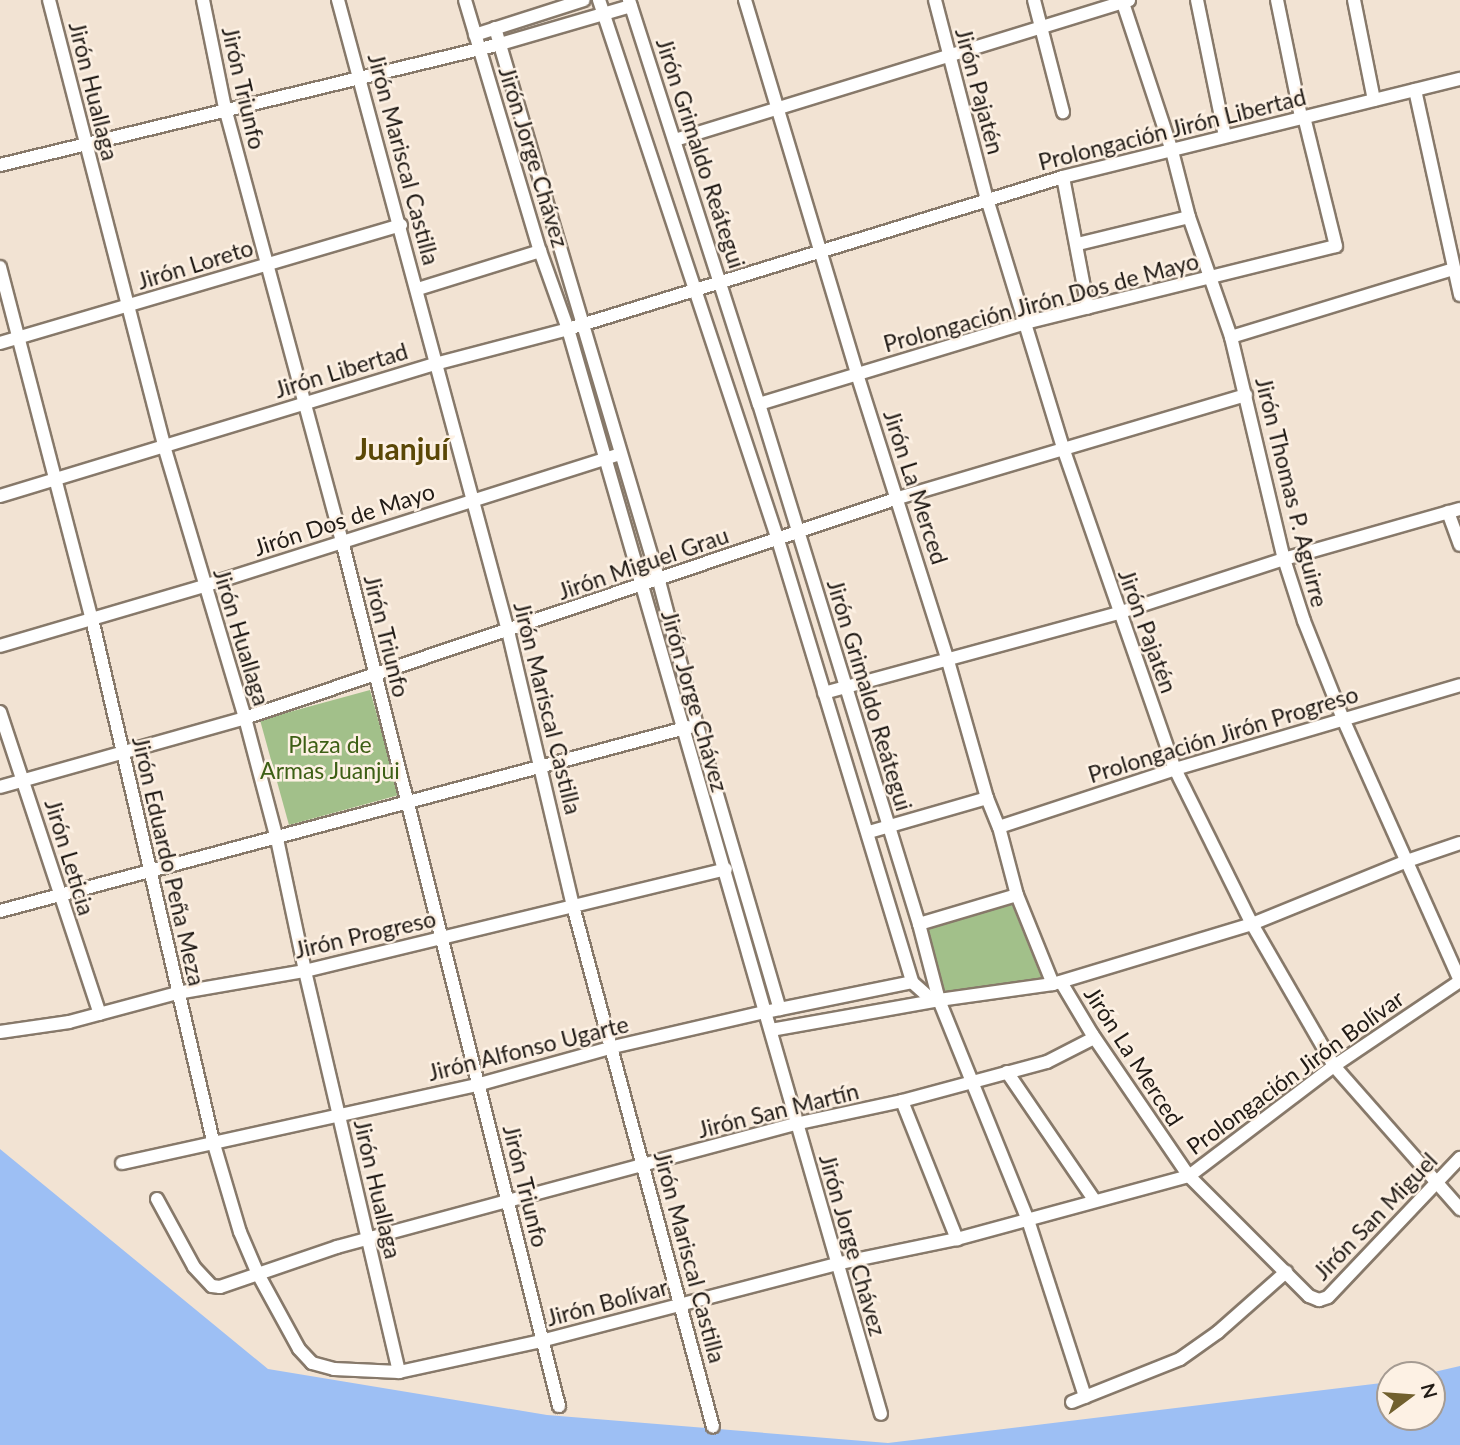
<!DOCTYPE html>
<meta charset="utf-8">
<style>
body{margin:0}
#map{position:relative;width:1460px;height:1445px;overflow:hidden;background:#f2e3d3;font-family:Lato,sans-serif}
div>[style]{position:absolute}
.green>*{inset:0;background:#a2c08a}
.water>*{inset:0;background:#9dbff4}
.roads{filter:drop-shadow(2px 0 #87796a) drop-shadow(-2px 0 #87796a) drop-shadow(0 2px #87796a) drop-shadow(0 -2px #87796a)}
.minor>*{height:12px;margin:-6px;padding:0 6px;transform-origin:6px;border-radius:6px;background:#fff}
span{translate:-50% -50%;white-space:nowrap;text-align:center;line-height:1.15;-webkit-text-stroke:5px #fdf1e4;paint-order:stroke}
.street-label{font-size:23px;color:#211b16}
.park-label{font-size:23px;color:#3d5f15}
.district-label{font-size:30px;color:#5a4706;font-weight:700}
.north{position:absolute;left:1376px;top:1361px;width:70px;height:70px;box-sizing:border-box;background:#fdf1e4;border:2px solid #a59b92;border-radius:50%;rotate:74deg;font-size:19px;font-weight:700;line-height:28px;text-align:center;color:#211b16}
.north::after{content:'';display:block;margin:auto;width:24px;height:32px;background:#71602e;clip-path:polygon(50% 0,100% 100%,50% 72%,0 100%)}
</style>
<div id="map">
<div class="green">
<i style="clip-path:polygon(370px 690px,399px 795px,289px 825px,260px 720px)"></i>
<i style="clip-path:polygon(1011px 902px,1042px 979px,944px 992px,927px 927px)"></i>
</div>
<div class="water">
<i style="clip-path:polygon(0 1149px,268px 1369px,547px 1415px,888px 1443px,1390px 1382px,1390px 1417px,1432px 1417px,1432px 1375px,1421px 1375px,1460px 1366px,1460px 1445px,0 1445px)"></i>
</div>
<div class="roads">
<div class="minor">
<i style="left:49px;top:0;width:461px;rotate:75.5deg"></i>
<i style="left:164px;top:446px;width:284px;rotate:73.4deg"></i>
<i style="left:245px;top:718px;width:125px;rotate:75.2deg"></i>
<i style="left:277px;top:839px;width:135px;rotate:78deg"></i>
<i style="left:305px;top:971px;width:412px;rotate:76.8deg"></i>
<i style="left:203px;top:0;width:110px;rotate:78.5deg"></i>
<i style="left:225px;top:108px;width:449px;rotate:74.9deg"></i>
<i style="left:342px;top:541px;width:892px;rotate:75.92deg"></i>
<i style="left:338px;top:0;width:653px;rotate:74.92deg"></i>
<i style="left:508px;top:631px;width:283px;rotate:76.7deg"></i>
<i style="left:573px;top:906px;width:539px;rotate:74.96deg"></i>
<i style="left:465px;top:0;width:262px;rotate:73.4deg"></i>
<i style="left:540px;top:251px;width:83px;rotate:70.3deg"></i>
<i style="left:568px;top:329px;width:1129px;rotate:73.91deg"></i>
<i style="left:599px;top:0;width:569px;rotate:71.66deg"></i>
<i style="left:778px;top:540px;width:462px;rotate:73.1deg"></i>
<i style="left:912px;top:982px;width:24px;rotate:42deg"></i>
<i style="left:930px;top:998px;width:9px;rotate:13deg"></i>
<i style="left:629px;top:0;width:424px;rotate:72.2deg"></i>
<i style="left:759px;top:404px;width:544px;rotate:72.9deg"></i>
<i style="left:919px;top:924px;width:79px;rotate:75.3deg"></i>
<i style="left:939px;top:1000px;width:237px;rotate:68deg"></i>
<i style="left:1028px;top:1220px;width:186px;rotate:72.1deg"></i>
<i style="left:745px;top:0;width:390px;rotate:73.3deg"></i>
<i style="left:857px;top:374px;width:301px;rotate:72.4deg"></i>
<i style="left:948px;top:661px;width:142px;rotate:74.1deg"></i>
<i style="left:987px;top:798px;width:31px;rotate:68deg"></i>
<i style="left:999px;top:827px;width:70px;rotate:75.2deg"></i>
<i style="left:1017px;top:895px;width:96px;rotate:68deg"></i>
<i style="left:935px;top:0;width:206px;rotate:75.4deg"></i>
<i style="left:987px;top:199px;width:260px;rotate:73deg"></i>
<i style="left:1063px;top:448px;width:340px;rotate:70.8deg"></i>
<i style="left:1175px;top:769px;width:173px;rotate:63.6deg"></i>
<i style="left:1252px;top:924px;width:164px;rotate:60deg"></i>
<i style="left:1334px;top:1066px;width:191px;rotate:48.6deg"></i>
<i style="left:1034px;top:0;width:116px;rotate:75.5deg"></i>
<i style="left:1122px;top:0;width:159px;rotate:71.7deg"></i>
<i style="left:1172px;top:151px;width:68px;rotate:75.6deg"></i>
<i style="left:1189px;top:217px;width:127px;rotate:70.7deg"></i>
<i style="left:1231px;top:337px;width:228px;rotate:76.6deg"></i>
<i style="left:1284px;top:559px;width:65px;rotate:72.1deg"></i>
<i style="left:1304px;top:621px;width:105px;rotate:68.3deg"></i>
<i style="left:1343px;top:719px;width:287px;rotate:65.9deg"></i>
<i style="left:1197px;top:0;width:139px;rotate:78.4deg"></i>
<i style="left:1277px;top:0;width:119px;rotate:78.4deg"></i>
<i style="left:1354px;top:0;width:102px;rotate:78.7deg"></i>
<i style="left:495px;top:28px;width:577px;rotate:73.48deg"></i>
<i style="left:659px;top:581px;width:150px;rotate:75.3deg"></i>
<i style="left:697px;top:726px;width:295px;rotate:73.7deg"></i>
<i style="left:475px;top:35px;width:114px;rotate:-17.8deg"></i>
<i style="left:1415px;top:90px;width:210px;rotate:77.6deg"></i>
<i style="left:675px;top:140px;width:475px;rotate:-17.1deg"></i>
<i style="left:0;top:165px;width:514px;rotate:-13.6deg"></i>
<i style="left:500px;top:44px;width:136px;rotate:-16.2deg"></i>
<i style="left:1063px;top:177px;width:133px;rotate:79.2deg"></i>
<i style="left:1078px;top:244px;width:114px;rotate:-13.7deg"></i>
<i style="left:0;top:267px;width:364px;rotate:75.4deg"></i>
<i style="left:92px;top:619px;width:536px;rotate:76.95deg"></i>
<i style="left:213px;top:1141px;width:95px;rotate:73.5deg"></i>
<i style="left:240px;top:1232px;width:46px;rotate:66.8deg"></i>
<i style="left:258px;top:1274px;width:85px;rotate:61.3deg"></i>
<i style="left:299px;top:1349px;width:19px;rotate:47deg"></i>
<i style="left:312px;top:1363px;width:23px;rotate:15deg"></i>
<i style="left:334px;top:1369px;width:65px;rotate:2.6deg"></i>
<i style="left:399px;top:1372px;width:145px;rotate:-12.3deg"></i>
<i style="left:541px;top:1341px;width:305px;rotate:-14.6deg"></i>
<i style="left:836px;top:1264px;width:124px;rotate:-11.7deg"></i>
<i style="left:957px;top:1239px;width:240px;rotate:-15.2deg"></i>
<i style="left:1189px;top:1176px;width:182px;rotate:-37.2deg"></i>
<i style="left:1334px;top:1066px;width:152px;rotate:-34deg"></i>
<i style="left:418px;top:289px;width:128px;rotate:-17.3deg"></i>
<i style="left:1231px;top:337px;width:233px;rotate:-17deg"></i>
<i style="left:0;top:343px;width:418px;rotate:-16.4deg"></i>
<i style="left:759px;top:404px;width:278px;rotate:-16.9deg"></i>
<i style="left:1025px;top:323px;width:320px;rotate:-13.9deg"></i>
<i style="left:1336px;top:246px;width:133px;rotate:-103.9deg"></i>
<i style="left:0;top:496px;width:455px;rotate:-16.9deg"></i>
<i style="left:435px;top:364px;width:138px;rotate:-14.7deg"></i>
<i style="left:568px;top:329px;width:518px;rotate:-17.07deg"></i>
<i style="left:1063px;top:177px;width:409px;rotate:-13.9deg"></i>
<i style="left:1448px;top:512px;width:35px;rotate:70deg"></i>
<i style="left:0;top:646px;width:213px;rotate:-16.4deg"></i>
<i style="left:204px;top:586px;width:436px;rotate:-17.6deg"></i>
<i style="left:824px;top:693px;width:305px;rotate:-15.2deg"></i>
<i style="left:1118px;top:613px;width:175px;rotate:-18deg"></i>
<i style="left:1284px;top:559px;width:183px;rotate:-15.9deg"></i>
<i style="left:0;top:712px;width:318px;rotate:71.7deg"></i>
<i style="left:0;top:787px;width:255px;rotate:-15.7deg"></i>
<i style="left:245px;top:718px;width:689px;rotate:-18.62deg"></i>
<i style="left:898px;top:498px;width:363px;rotate:-16.5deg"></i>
<i style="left:999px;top:827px;width:185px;rotate:-18.2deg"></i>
<i style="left:1175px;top:769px;width:297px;rotate:-16.4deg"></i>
<i style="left:869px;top:832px;width:123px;rotate:-16.1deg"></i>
<i style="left:0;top:911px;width:713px;rotate:-14.95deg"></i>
<i style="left:919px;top:924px;width:102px;rotate:-16.5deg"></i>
<i style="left:1061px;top:982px;width:61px;rotate:59.2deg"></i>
<i style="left:1092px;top:1034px;width:172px;rotate:55.7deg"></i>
<i style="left:1189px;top:1176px;width:170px;rotate:45deg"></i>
<i style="left:1309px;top:1296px;width:11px;rotate:22deg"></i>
<i style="left:1319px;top:1300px;width:9px;rotate:-18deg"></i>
<i style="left:1328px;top:1297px;width:192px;rotate:-46.5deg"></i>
<i style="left:771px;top:1030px;width:171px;rotate:-10.1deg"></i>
<i style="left:939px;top:1000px;width:115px;rotate:-8deg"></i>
<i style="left:1053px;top:984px;width:208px;rotate:-16.8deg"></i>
<i style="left:1252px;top:924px;width:167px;rotate:-22.1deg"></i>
<i style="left:1407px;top:861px;width:56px;rotate:-18.8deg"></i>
<i style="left:0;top:1032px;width:70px;rotate:-8.2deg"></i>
<i style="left:69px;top:1022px;width:112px;rotate:-15deg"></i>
<i style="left:177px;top:993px;width:130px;rotate:-9.8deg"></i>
<i style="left:305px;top:971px;width:433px;rotate:-13.6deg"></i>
<i style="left:1007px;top:1072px;width:156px;rotate:55.7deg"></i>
<i style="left:902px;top:1101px;width:149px;rotate:68.3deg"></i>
<i style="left:122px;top:1163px;width:367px;rotate:-12.4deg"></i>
<i style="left:480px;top:1084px;width:138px;rotate:-15.5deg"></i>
<i style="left:613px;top:1047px;width:156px;rotate:-13deg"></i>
<i style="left:765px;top:1012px;width:150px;rotate:-11.5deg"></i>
<i style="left:157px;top:1199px;width:77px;rotate:61.4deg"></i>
<i style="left:194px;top:1267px;width:26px;rotate:47deg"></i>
<i style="left:212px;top:1286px;width:8px;rotate:7deg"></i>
<i style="left:220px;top:1287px;width:124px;rotate:-18.9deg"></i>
<i style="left:337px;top:1247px;width:177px;rotate:-15.1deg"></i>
<i style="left:508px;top:1201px;width:297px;rotate:-15deg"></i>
<i style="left:795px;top:1124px;width:109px;rotate:-12.1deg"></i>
<i style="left:902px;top:1101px;width:150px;rotate:-15.1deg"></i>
<i style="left:1047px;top:1062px;width:53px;rotate:-27.1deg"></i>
<i style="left:1072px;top:1402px;width:116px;rotate:-21.7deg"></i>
<i style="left:1180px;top:1359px;width:47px;rotate:-35.4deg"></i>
<i style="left:1218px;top:1332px;width:91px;rotate:-41.4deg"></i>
</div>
</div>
<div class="street-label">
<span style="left:244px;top:88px;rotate:77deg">Jirón Triunfo</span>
<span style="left:94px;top:91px;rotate:76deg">Jirón Huallaga</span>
<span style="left:980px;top:91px;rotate:75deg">Jirón Pajatén</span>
<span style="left:1172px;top:129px;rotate:-14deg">Prolongación Jirón Libertad</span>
<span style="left:701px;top:153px;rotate:72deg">Jirón Grimaldo Reátegui</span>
<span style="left:534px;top:157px;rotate:73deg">Jirón Jorge Chávez</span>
<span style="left:404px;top:159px;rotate:75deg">Jirón Mariscal Castilla</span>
<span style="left:195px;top:264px;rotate:-17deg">Jirón Loreto</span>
<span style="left:1041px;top:302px;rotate:-15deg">Prolongación Jirón Dos de Mayo</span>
<span style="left:341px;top:370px;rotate:-17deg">Jirón Libertad</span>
<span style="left:916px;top:487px;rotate:72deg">Jirón La Merced</span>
<span style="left:1292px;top:492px;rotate:76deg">Jirón Thomas P. Aguirre</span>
<span style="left:344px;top:519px;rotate:-18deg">Jirón Dos de Mayo</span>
<span style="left:643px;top:563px;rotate:-19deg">Jirón Miguel Grau</span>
<span style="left:1148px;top:631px;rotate:70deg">Jirón Pajatén</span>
<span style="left:387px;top:636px;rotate:76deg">Jirón Triunfo</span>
<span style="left:242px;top:637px;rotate:73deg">Jirón Huallaga</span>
<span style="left:870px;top:695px;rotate:73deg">Jirón Grimaldo Reátegui</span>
<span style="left:695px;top:701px;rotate:74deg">Jirón Jorge Chávez</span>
<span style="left:548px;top:708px;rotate:76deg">Jirón Mariscal Castilla</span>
<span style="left:1223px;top:734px;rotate:-17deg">Prolongación Jirón Progreso</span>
<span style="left:70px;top:857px;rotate:73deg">Jirón Leticia</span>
<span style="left:169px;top:861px;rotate:77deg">Jirón Eduardo Peña Meza</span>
<span style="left:365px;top:934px;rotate:-13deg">Jirón Progreso</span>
<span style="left:528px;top:1048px;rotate:-14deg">Jirón Alfonso Ugarte</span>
<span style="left:1134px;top:1056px;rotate:57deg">Jirón La Merced</span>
<span style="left:1295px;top:1072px;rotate:-36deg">Prolongación Jirón Bolívar</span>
<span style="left:778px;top:1110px;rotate:-14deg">Jirón San Martín</span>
<span style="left:526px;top:1186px;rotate:76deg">Jirón Triunfo</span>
<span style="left:378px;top:1189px;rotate:77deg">Jirón Huallaga</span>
<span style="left:1375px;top:1216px;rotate:-46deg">Jirón San Miguel</span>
<span style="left:853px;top:1245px;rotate:74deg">Jirón Jorge Chávez</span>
<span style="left:690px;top:1257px;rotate:75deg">Jirón Mariscal Castilla</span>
<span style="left:607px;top:1302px;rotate:-15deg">Jirón Bolívar</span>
</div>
<div class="park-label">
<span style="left:330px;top:757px">Plaza de<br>Armas Juanjui</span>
</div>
<div class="district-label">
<span style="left:402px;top:448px">Juanjuí</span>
</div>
<div class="north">N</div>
</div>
